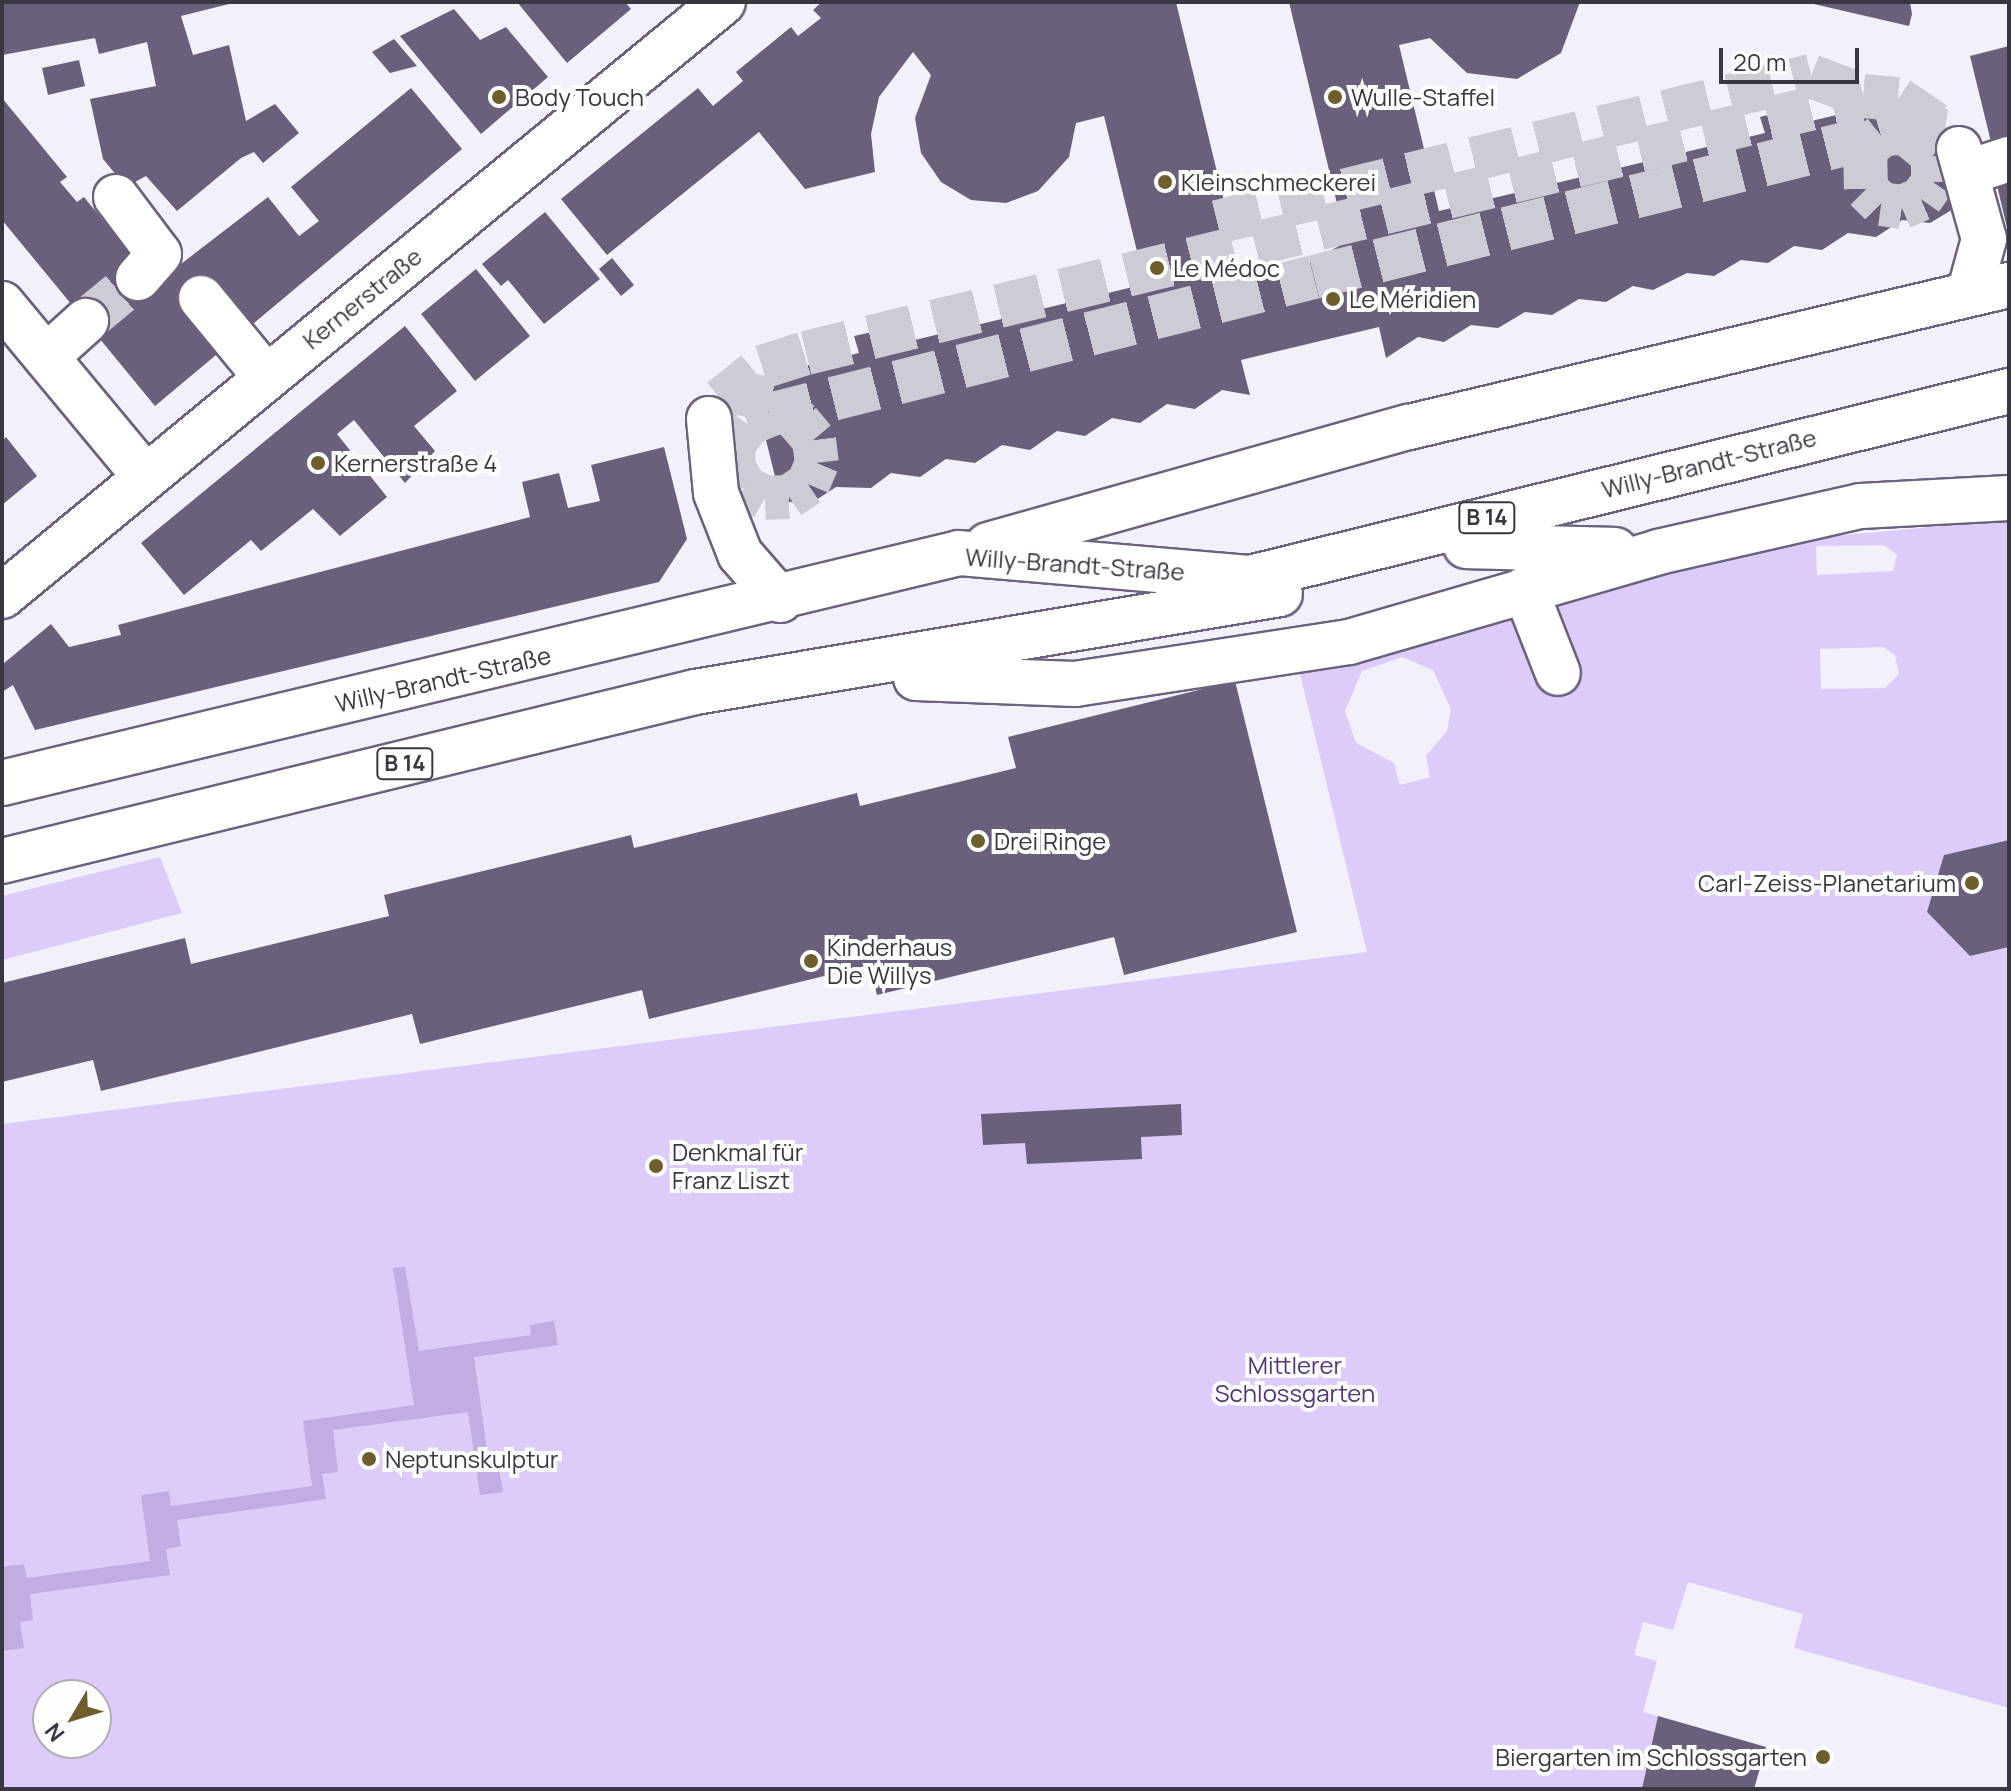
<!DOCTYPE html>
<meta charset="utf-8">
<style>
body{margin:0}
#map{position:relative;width:2011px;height:1791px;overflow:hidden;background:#f3effb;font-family:Manrope,sans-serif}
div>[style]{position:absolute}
.green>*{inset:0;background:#ddcbfa}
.water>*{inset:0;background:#c1ade2}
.building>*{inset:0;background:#6b607b}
.minor-tunnel>*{height:44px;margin-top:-22px;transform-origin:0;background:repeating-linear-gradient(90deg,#cecad6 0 44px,transparent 0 66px)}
.roads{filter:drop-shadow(2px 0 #6c627d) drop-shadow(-2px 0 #6c627d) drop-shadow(0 2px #6c627d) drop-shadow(0 -2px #6c627d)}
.minor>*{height:44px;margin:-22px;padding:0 22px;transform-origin:22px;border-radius:22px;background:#fff}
.major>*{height:44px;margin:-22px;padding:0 22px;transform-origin:22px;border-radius:22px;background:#fff}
.dots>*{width:22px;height:22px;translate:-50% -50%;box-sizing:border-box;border:4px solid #fefefe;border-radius:50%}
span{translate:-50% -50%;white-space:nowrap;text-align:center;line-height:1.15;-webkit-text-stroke:8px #fefefe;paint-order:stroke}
.shield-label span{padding:2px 6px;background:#fefefe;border:2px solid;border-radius:6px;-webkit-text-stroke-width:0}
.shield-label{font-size:22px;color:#3a3642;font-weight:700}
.poi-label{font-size:24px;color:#3a3642}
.left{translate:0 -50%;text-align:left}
.right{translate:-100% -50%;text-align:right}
.street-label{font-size:24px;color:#3a3642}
.park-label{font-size:24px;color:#533676}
.frame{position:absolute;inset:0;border:4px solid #3a3642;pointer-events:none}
.north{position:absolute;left:32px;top:1679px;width:80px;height:80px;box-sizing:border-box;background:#fefefe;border:2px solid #b0aeb3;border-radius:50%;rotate:232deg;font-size:22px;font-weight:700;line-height:32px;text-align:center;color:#3a3642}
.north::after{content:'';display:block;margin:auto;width:28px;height:36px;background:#6d5e2b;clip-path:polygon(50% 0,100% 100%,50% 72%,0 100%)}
.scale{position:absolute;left:1719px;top:48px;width:140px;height:36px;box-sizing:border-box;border:4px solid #3a3642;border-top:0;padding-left:10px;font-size:24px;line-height:28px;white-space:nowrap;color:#3a3642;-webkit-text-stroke:6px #fefefe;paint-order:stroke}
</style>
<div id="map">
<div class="green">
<i style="clip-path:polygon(evenodd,2009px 520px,2009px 840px,1945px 855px,1927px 912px,1970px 956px,2009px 947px,2009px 1708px,1794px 1648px,1803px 1614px,1688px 1582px,1673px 1630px,1643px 1622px,1634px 1655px,1657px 1661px,1643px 1712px,1766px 1747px,1754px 1789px,2px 1789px,2px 1124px,1367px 952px,1297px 661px,1800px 539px,2009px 520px,1884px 545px,1897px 555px,1893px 571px,1817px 575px,1816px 546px,1884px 545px,2009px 520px,1820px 649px,1883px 647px,1895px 655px,1899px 674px,1885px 688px,1821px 689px,1820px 649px,2009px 520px,1402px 657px,1433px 670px,1451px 709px,1447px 731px,1426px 756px,1430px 777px,1400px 785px,1394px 763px,1356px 743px,1345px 711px,1362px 671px,1402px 657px,2009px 520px,48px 1695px,96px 1695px,96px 1743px,48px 1743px,48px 1695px)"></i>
<i style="clip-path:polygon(160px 857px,182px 913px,2px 960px,2px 896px)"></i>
</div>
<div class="water">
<i style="clip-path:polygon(405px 1267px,419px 1351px,531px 1335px,530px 1325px,554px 1321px,558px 1345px,474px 1357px,490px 1471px,499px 1470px,503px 1492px,480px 1495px,468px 1412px,333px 1430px,338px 1472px,322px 1474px,326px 1499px,177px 1520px,181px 1546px,166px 1549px,170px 1575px,30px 1594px,33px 1620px,20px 1622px,24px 1648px,2px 1651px,2px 1567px,24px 1564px,27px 1578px,150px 1561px,141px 1495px,169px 1491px,171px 1506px,312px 1486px,303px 1421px,414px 1405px,393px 1268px)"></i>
</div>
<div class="building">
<i style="clip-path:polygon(2px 2px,237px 2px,181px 16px,193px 55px,229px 45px,246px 121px,275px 104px,299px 133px,263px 163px,254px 152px,241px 158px,177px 211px,146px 176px,126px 187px,103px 159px,90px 99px,156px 86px,147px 42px,99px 54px,95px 38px,2px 55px)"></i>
<i style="clip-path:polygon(517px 2px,625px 2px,631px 9px,567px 63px)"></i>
<i style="clip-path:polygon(822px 2px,1176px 2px,1231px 230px,1233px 236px,1220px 239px,1226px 265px,1238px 273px,1297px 270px,1358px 235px,1351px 206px,1338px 208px,1289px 2px,1580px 2px,1561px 53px,1517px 79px,1467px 73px,1430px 38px,1399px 45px,1439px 211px,1765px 133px,1760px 117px,1791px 109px,1795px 125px,1927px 93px,1955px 208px,1930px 223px,1902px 220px,1876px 237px,1848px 233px,1822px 250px,1794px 246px,1768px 263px,1741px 260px,1714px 276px,1687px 273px,1653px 290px,1633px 286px,1606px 302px,1579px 299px,1552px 315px,1525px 312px,1498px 328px,1471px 325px,1444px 342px,1418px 337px,1386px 358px,1379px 327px,1241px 360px,1250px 395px,1222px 390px,1195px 409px,1167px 404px,1140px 423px,1112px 418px,1085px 436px,1057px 431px,1030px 450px,1002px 445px,975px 463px,946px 459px,920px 477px,891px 473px,871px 488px,836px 487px,810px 504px,781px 501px,751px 379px,859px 353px,854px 336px,886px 329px,890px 346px,1145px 284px,1104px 116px,1076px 123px,1069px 157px,1038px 191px,1006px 203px,971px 200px,941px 182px,921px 153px,915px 118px,931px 75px,913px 52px,879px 97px,871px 134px,875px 172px,805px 189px,759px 132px,607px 255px,561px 199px,698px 88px,713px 106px,743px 81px,736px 72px,791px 27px,798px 36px,821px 18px,813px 10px)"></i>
<i style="clip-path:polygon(1805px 2px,1910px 2px,1912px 14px,1909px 26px)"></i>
<i style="clip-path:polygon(454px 9px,480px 40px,506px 27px,548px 77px,481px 134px,400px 36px)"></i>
<i style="clip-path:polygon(394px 39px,417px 66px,390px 73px,372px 52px)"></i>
<i style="clip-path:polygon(2009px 46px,2009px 138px,1991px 142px,1970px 56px)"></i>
<i style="clip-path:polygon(79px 60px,85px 86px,48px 95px,42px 68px)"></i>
<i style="clip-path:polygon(411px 88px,462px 149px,155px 406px,2px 220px,2px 98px,67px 177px,60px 182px,77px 202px,84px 197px,155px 284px,268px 197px,299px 236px,319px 221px,291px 187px)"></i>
<i style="clip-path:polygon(2009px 174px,2009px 232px,2008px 232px,1995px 177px)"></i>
<i style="clip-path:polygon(545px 212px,600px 279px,544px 324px,508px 280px,501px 286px,482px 264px)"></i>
<i style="clip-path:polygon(612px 258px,634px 285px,621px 296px,599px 269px)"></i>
<i style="clip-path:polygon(476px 269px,530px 336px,475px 381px,421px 314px)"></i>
<i style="clip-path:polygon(405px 326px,457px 391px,414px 426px,435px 451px,405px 483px,354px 420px,337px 434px,387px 497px,340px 536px,313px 509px,261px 551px,251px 540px,184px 595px,141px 543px)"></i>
<i style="clip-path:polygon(6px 437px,37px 476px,2px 505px,2px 441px)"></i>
<i style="clip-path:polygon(664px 447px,687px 539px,659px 582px,35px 730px,13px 685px,2px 692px,3px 664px,51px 624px,69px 647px,121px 635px,118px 625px,530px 517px,522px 482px,559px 473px,568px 508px,600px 501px,591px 465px)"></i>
<i style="clip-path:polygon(1235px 681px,1297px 932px,1124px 975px,1114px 937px,877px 995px,869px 965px,649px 1019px,642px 990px,420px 1044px,412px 1014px,101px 1091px,93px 1060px,2px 1082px,2px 983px,185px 938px,191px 964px,389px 916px,384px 895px,631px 835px,634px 848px,857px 793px,860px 806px,1016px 768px,1008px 737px)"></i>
<i style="clip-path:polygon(2009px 840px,2009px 947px,1970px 956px,1927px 912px,1944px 855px)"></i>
<i style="clip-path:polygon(1181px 1104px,1182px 1135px,1141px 1137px,1142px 1159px,1027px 1164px,1025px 1143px,983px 1145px,981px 1114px)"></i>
<i style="clip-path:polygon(1658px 1716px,1766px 1747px,1754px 1789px,1642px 1789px)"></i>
</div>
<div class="minor-tunnel">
<i style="left:1217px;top:222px;width:612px;rotate:-13.81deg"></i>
<i style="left:1811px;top:76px;width:56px;rotate:21deg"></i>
<i style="left:86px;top:321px;width:67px;rotate:-39.6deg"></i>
<i style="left:728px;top:390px;width:52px;rotate:13.2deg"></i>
<i style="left:779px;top:402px;width:28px;rotate:45deg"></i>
<i style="left:799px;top:422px;width:23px;rotate:50deg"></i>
<i style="left:814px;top:440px;width:23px;rotate:83deg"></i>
<i style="left:817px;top:463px;width:23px;rotate:113deg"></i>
<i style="left:808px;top:484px;width:23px;rotate:146deg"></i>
<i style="left:789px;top:497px;width:24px;rotate:178deg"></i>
<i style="left:765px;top:498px;width:23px;rotate:-151deg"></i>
<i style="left:745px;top:487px;width:23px;rotate:-121deg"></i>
<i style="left:733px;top:467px;width:23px;rotate:-88deg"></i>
<i style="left:734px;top:444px;width:24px;rotate:-55deg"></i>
<i style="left:748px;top:424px;width:23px;rotate:-23deg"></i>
<i style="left:769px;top:415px;width:562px;rotate:-14.21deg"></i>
<i style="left:1314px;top:277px;width:589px;rotate:-14.06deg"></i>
<i style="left:1885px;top:134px;width:21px;rotate:-3deg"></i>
<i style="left:1906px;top:133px;width:35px;rotate:40deg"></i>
<i style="left:1933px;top:156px;width:26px;rotate:90deg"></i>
<i style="left:1933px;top:182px;width:21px;rotate:125deg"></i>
<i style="left:1921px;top:199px;width:21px;rotate:157deg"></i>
<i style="left:1902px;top:207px;width:21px;rotate:-172deg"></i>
<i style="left:1881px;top:204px;width:21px;rotate:-135deg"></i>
<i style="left:1866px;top:189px;width:40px;rotate:-91.4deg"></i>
<i style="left:1865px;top:149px;width:21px;rotate:-39deg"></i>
<i style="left:1881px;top:136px;width:34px;rotate:-17deg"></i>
<i style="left:1913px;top:126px;width:32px;rotate:9deg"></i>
<i style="left:721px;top:400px;width:53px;rotate:-38.8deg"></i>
<i style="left:762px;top:367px;width:46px;rotate:-17.7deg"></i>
<i style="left:806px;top:353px;width:1088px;rotate:-13.67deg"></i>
<i style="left:1863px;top:96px;width:35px;rotate:5deg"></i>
<i style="left:1898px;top:99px;width:55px;rotate:34deg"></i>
</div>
<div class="roads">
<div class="minor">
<i style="left:1959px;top:149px;width:93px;rotate:74.5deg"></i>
<i style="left:1984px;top:239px;width:57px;rotate:105.3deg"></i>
<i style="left:1969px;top:172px;width:42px;rotate:-18deg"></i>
<i style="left:116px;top:197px;width:71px;rotate:53deg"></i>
<i style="left:159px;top:254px;width:32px;rotate:131deg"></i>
<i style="left:201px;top:298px;width:102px;rotate:50.6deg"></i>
<i style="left:2px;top:304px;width:224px;rotate:50.3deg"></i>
<i style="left:46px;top:357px;width:54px;rotate:-42deg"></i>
<i style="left:709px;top:419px;width:74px;rotate:84.6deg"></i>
<i style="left:716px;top:493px;width:66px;rotate:68.5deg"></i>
<i style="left:740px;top:554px;width:61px;rotate:49deg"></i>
<i style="left:1525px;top:589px;width:90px;rotate:68.6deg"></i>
<i style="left:2px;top:596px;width:934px;rotate:-39.48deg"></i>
</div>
<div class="major">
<i style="left:988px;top:545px;width:437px;rotate:-15.7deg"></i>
<i style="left:1409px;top:427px;width:617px;rotate:-13.32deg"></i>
<i style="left:1466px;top:546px;width:149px;rotate:1.5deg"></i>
<i style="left:916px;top:678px;width:159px;rotate:2.2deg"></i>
<i style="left:1075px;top:684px;width:277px;rotate:-8.7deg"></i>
<i style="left:1349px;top:642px;width:322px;rotate:-16.2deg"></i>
<i style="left:1658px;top:552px;width:208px;rotate:-12.8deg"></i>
<i style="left:1861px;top:506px;width:148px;rotate:-3.1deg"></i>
<i style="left:2px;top:783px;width:984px;rotate:-13.51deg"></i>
<i style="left:959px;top:553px;width:292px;rotate:4.9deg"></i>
<i style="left:1250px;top:578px;width:782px;rotate:-13.84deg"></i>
<i style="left:2px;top:861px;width:713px;rotate:-13.71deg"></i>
<i style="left:695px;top:692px;width:593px;rotate:-9.51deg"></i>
</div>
</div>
<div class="dots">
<i style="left:499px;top:97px;background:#6d5e2b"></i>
<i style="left:1335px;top:97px;background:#6d5e2b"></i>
<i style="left:1165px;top:182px;background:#6d5e2b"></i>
<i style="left:1157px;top:268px;background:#6d5e2b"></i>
<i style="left:1333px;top:299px;background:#6d5e2b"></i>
<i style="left:318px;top:463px;background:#6d5e2b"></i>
<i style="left:978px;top:841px;background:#6d5e2b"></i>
<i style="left:1972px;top:883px;background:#6d5e2b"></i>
<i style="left:811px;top:961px;background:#6d5e2b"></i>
<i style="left:656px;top:1166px;background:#6d5e2b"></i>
<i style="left:369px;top:1459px;background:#6d5e2b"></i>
<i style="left:1823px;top:1757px;background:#6d5e2b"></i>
</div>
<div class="shield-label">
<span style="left:1487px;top:518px">B 14</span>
<span style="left:405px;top:764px">B 14</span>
</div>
<div class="poi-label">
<span class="left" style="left:515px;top:97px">Body Touch</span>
<span class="left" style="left:1351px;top:97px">Wulle-Staffel</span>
<span class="left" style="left:1181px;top:182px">Kleinschmeckerei</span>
<span class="left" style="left:1173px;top:268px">Le Médoc</span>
<span class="left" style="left:1349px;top:299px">Le Méridien</span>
<span class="left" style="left:334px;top:463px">Kernerstraße 4</span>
<span class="left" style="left:994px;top:841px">Drei Ringe</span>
<span class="right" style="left:1956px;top:883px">Carl-Zeiss-Planetarium</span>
<span class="left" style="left:827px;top:961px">Kinderhaus<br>Die Willys</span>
<span class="left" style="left:672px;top:1166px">Denkmal für<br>Franz Liszt</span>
<span class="left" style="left:385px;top:1459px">Neptunskulptur</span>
<span class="right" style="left:1807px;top:1757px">Biergarten im Schlossgarten</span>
</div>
<div class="street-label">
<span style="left:362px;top:298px;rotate:-39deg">Kernerstraße</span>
<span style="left:1709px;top:463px;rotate:-14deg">Willy-Brandt-Straße</span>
<span style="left:1075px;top:564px;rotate:4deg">Willy-Brandt-Straße</span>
<span style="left:443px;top:679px;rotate:-13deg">Willy-Brandt-Straße</span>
</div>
<div class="park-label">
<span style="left:1295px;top:1379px">Mittlerer<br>Schlossgarten</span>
</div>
<div class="frame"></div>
<div class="north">N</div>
<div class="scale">20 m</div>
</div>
